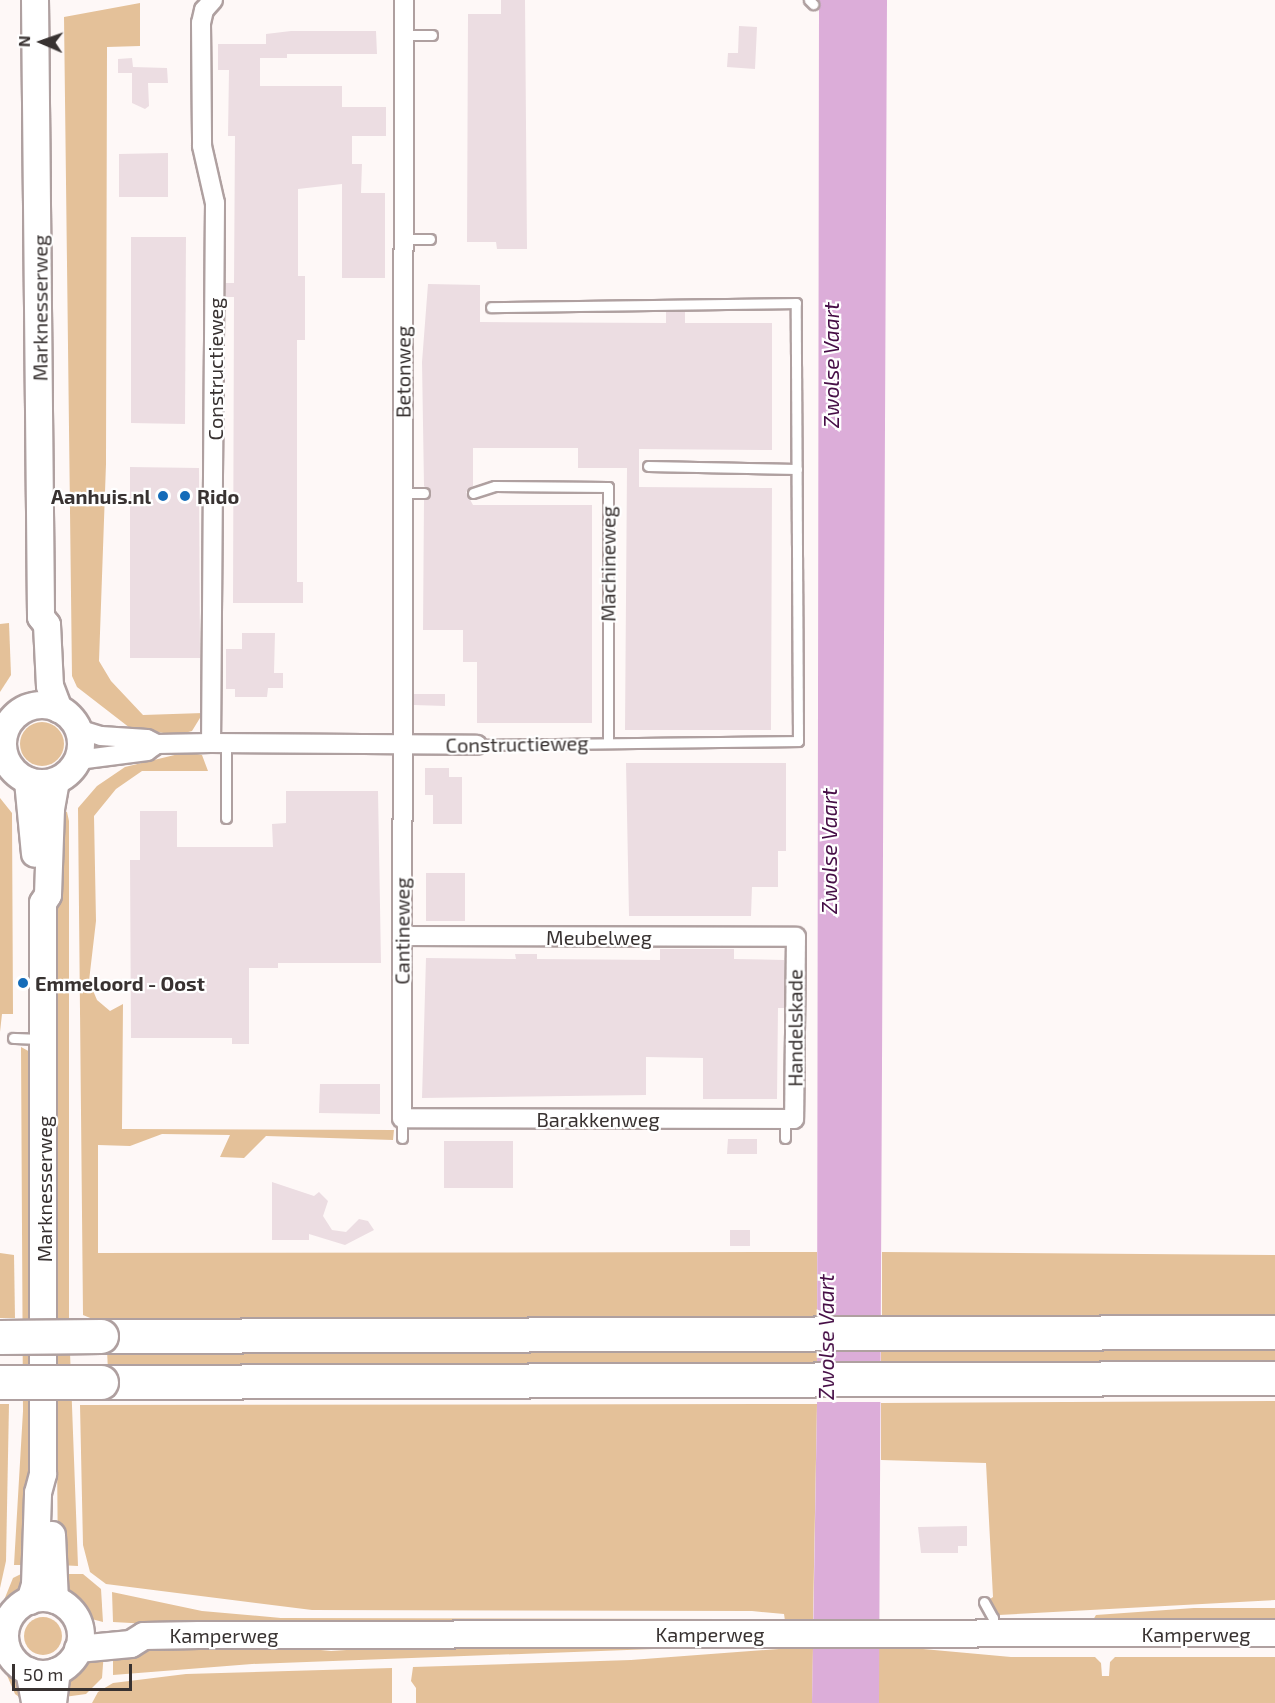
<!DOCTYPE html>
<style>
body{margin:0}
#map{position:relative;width:1275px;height:1703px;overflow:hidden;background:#fef8f7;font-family:"Exo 2",sans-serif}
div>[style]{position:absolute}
.green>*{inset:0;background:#e4c199}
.round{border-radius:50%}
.water>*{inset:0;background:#dcadd9}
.pier>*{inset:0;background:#fef8f7}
.building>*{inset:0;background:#ecdde2}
.roads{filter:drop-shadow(2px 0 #afa0a0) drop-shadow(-2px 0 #afa0a0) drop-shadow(0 2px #afa0a0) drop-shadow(0 -2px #afa0a0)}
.lane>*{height:9px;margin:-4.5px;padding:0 4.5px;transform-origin:4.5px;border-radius:4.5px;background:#fff}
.street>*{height:18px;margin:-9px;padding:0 9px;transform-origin:9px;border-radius:9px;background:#fff}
.secondary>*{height:26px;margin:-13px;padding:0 13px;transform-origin:13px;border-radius:13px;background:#fff}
.secondary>.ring{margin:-13px;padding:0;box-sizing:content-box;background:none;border:26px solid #fff;border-radius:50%}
.highway>*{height:33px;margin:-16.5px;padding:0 16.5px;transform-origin:16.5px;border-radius:16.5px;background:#fff}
.bridges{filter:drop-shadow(2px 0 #afa0a0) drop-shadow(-2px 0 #afa0a0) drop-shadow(0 2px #afa0a0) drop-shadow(0 -2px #afa0a0)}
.highway-bridge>*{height:33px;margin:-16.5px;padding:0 16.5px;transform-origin:16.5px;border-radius:16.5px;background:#fff}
.dots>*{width:16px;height:16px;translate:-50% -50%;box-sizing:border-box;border:3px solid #fff;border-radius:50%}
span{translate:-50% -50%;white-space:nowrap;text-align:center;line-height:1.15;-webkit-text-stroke:4.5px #fff;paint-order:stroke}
.street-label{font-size:20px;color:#383231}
.poi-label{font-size:20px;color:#383231;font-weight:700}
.right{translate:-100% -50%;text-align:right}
.left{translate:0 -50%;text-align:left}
.water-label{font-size:21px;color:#460e46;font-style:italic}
.north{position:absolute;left:12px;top:12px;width:60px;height:60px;-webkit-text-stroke:4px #fff;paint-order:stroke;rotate:272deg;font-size:16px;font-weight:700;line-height:24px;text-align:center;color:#383231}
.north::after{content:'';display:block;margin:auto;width:21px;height:27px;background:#383231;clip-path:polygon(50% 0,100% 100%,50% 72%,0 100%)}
.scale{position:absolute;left:12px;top:1664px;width:120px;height:27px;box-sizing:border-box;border:3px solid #383231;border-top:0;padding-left:8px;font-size:18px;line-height:21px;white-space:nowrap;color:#383231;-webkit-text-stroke:4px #fff;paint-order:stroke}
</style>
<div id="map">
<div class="green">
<i style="clip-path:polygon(140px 3px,140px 46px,107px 47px,106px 464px,99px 661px,111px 681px,143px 715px,203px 713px,192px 731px,177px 735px,130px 728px,77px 687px,72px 676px,64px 17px)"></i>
<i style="clip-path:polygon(9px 623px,11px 675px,0 692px,0 624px)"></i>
<i class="round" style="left:20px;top:722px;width:44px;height:44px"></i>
<i style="clip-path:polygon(187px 752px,202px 755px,208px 771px,142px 771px,116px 789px,94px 816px,96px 921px,89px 981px,97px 1000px,110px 1011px,123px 1004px,122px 1129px,394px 1130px,393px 1140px,266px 1136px,244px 1158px,220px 1157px,230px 1135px,162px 1134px,130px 1146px,98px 1145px,98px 1253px,817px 1252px,817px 1329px,112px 1327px,83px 1315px,78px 808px,97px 786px,125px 767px)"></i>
<i style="clip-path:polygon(0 798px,12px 813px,13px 1014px,2px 1014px,0 1032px)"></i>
<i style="clip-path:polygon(62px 810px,67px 812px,69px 821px,69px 1326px,78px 1566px,58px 1565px,52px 916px)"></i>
<i style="clip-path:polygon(21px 1047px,32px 1053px,30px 1565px,14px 1565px,23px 1411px)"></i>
<i style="clip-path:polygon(882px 1252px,1275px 1255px,1275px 1326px,882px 1329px)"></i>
<i style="clip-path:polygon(0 1253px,14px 1255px,15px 1318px,0 1318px)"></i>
<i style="clip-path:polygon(1275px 1348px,1275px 1375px,881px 1376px,881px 1351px)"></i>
<i style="clip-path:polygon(107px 1350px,817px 1352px,817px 1377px,108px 1371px)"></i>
<i style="clip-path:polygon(1275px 1401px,1275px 1600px,999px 1615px,987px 1601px,993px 1597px,986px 1463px,881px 1460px,881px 1403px)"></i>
<i style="clip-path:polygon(0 1404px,9px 1404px,6px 1561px,0 1588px)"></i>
<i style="clip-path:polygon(817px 1404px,813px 1620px,785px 1621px,784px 1614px,752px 1611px,312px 1610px,106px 1584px,90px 1572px,83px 1545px,80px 1405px)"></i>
<i style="clip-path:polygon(21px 1574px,31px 1574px,24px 1594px,4px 1617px,0 1639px,3px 1653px,18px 1672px,22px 1699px,15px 1694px,0 1659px,0 1610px,13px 1578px)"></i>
<i style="clip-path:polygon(58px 1574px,83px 1574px,101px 1589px,103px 1622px,84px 1617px,65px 1598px)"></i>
<i style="clip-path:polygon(112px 1592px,202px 1611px,281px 1618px,723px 1619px,769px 1624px,149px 1624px,113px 1622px)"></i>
<i style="clip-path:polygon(1194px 1608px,1275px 1608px,1275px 1626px,1093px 1620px,1096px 1615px)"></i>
<i class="round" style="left:24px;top:1617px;width:38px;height:38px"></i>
<i style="clip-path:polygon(259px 1644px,331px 1651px,438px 1644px,733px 1646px,252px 1664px,113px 1675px,113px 1650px)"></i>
<i style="clip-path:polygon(879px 1645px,1011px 1657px,1095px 1657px,1101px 1663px,1102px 1676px,1109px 1676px,1110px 1662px,1115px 1657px,1275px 1657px,1275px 1703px,879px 1703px)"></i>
<i style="clip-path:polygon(806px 1647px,813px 1648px,812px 1703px,416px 1703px,416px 1688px,411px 1681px,413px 1667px,631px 1660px)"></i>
<i style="clip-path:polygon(104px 1651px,102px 1678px,86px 1694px,57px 1698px,63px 1678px,87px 1655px)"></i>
<i style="clip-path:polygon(392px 1668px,392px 1703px,92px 1703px,98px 1692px,113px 1683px,186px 1674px)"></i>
</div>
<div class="water">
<i style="clip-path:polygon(819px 0,887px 0,879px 1703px,812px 1703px,817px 1404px)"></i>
</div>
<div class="pier">
<i style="clip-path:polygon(814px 1366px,884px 1366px,884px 1402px,814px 1402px)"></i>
</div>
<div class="building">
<i style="clip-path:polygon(501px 0,525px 0,527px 249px,497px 249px,496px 242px,467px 242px,468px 14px,501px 14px)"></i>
<i style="clip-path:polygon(739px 26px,757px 27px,755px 69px,727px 67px,728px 53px,738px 53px)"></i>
<i style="clip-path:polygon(291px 31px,376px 31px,377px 54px,287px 54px,287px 58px,260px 58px,260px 86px,342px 86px,342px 107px,386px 107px,386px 136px,352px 136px,352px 164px,362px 164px,361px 193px,385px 193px,385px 278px,342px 278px,342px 184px,298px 189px,298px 276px,305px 276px,305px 340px,297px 340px,297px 582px,303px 582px,303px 603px,233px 603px,234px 297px,226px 297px,226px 283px,234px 283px,235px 136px,228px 136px,229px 70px,218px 70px,218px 44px,266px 44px,266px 34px)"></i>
<i style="clip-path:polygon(132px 58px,133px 67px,167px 68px,168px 83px,148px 83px,149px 106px,145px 109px,132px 103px,132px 73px,118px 73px,118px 59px)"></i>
<i style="clip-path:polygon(168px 153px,168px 197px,119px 197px,119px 154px)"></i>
<i style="clip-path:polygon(131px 237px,186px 237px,185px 424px,131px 423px)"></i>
<i style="clip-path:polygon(428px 284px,480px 285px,480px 322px,666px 323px,666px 311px,685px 311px,685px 323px,772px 323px,772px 450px,639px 449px,639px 487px,772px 488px,771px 730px,625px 730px,627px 468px,578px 468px,578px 448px,473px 448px,473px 486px,466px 492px,473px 505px,592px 505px,592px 723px,477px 723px,477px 662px,463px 662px,463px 630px,423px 630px,424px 500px,431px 494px,424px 486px,422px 362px)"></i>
<i style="clip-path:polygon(130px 467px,199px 468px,200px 658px,130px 658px)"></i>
<i style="clip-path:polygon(242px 633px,275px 633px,274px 673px,283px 673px,283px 688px,268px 688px,267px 697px,235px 697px,235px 689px,226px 689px,226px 649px,242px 649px)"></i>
<i style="clip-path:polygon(414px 694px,445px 694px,445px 706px,414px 705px)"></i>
<i style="clip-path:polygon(626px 763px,786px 763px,786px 851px,778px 851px,778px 887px,752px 887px,751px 916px,629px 916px)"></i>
<i style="clip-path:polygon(425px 768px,449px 768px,449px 777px,462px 777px,462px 824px,433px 824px,433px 795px,425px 795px)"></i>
<i style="clip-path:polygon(286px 791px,378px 791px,381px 963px,278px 963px,278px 968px,249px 968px,249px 1044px,232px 1044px,232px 1038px,131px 1038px,130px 860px,140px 860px,140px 811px,177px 811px,177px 847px,273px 847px,272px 824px,286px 823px)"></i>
<i style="clip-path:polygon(426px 873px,465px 873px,465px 921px,426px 921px)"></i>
<i style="clip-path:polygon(660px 949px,734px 949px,734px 959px,784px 960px,784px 1008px,778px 1008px,777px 1099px,703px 1099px,703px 1058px,646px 1057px,646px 1095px,422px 1098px,426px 958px,516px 959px,515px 954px,537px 954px,537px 959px,660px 960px)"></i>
<i style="clip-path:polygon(320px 1084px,380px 1084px,380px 1114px,319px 1113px)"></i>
<i style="clip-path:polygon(728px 1139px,757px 1139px,757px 1154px,727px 1154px)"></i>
<i style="clip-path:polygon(444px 1141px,513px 1141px,513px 1188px,444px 1188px)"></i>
<i style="clip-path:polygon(272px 1182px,314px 1196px,319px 1192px,328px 1201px,323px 1216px,332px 1230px,346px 1232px,359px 1219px,368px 1221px,374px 1230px,345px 1245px,309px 1234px,309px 1240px,272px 1240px)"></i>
<i style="clip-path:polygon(730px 1230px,750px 1230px,750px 1246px,730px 1246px)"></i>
<i style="clip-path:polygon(967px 1526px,967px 1546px,958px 1546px,958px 1553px,921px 1553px,918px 1527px)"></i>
</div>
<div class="roads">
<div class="lane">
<i style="left:809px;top:0;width:6px;rotate:45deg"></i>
<i style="left:404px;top:35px;width:28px"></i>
<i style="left:404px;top:239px;width:26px"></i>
<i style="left:648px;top:466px;width:149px;rotate:1.2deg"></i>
<i style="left:403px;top:493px;width:21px"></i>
<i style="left:473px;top:493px;width:23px;rotate:-18deg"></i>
<i style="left:495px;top:486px;width:113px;rotate:0.5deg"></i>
<i style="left:608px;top:487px;width:254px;rotate:90deg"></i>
<i style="left:477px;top:745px;width:321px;rotate:-0.7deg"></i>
<i style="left:798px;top:741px;width:438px;rotate:-90.3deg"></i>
<i style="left:796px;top:303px;width:305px;rotate:179.2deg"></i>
<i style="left:226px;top:818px;width:74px;rotate:-90deg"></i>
<i style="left:13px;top:1038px;width:29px;rotate:2deg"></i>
<i style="left:402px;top:1118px;width:20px;rotate:90deg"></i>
<i style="left:785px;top:1138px;width:19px;rotate:-90deg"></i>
<i style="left:984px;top:1602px;width:18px;rotate:61deg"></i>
<i style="left:993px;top:1618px;width:14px;rotate:90deg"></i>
</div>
<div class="street">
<i style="left:213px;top:0;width:13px;rotate:132deg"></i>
<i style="left:204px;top:10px;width:13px;rotate:103deg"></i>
<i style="left:201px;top:23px;width:123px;rotate:89.5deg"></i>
<i style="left:202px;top:146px;width:58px;rotate:77.2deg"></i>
<i style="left:215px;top:203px;width:540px;rotate:90.42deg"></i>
<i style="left:211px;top:743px;width:266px;rotate:0.4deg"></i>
<i style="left:78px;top:729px;width:24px;rotate:17deg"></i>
<i style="left:101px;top:736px;width:46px;rotate:3.7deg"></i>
<i style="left:147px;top:739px;width:11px;rotate:27deg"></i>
<i style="left:157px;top:744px;width:54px;rotate:-1.1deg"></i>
<i style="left:78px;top:760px;width:70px;rotate:-7.4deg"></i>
<i style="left:147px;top:751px;width:12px;rotate:-35deg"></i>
<i style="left:402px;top:936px;width:394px;rotate:0.1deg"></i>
<i style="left:796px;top:937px;width:182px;rotate:90.6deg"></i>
<i style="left:794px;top:1119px;width:392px;rotate:-179.9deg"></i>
<i style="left:402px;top:1118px;width:1118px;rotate:-89.9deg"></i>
</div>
<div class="secondary">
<i style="left:35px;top:0;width:617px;rotate:89.44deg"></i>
<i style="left:41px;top:617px;width:10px;rotate:53deg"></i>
<i style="left:47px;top:625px;width:61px;rotate:87.2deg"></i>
<i style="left:50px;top:686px;width:25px;rotate:69deg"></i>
<i class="ring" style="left:3px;top:705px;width:52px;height:52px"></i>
<i style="left:28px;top:781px;width:73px;rotate:84.5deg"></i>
<i style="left:52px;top:1535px;width:65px;rotate:87.4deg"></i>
<i class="ring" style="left:5px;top:1598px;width:50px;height:50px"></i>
<i style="left:30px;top:1601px;width:17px;rotate:-73deg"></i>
<i style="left:35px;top:1585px;width:92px;rotate:-88.1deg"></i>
<i style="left:38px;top:1493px;width:20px;rotate:-75deg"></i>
<i style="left:43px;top:1474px;width:571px;rotate:-90deg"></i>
<i style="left:43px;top:903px;width:9px;rotate:-58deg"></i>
<i style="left:48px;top:895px;width:86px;rotate:-88deg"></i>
<i style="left:51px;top:809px;width:28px;rotate:-80deg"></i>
<i style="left:78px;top:1649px;width:53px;rotate:-5.4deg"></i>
<i style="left:131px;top:1644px;width:15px;rotate:-32deg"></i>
<i style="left:144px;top:1636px;width:55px;rotate:-1deg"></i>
<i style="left:199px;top:1635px;width:1076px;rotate:-0.11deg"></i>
<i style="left:29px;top:1671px;width:33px;rotate:79deg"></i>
<i style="left:53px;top:1703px;width:32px;rotate:-83deg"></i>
</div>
<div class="highway">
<i style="left:101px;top:1336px;width:1174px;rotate:-0.2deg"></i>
<i style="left:101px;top:1382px;width:1174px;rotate:-0.2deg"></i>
</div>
</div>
<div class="bridges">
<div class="highway-bridge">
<i style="left:0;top:1337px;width:101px;rotate:-0.6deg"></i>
<i style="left:0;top:1382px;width:101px"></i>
</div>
</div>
<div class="dots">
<i style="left:163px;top:496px;background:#156cb9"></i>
<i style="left:185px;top:496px;background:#156cb9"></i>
<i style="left:23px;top:983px;background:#156cb9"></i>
</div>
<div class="street-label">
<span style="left:40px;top:308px;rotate:-90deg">Marknesserweg</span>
<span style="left:215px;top:369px;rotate:-90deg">Constructieweg</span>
<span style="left:403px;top:372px;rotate:-90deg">Betonweg</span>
<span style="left:608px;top:564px;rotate:-90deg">Machineweg</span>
<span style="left:517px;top:744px;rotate:-1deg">Constructieweg</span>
<span style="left:402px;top:931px;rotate:-90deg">Cantineweg</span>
<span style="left:599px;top:937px">Meubelweg</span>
<span style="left:795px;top:1028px;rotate:-90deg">Handelskade</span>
<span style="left:598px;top:1119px">Barakkenweg</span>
<span style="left:44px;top:1189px;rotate:-90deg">Marknesserweg</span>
<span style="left:710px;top:1634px">Kamperweg</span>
<span style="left:1196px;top:1634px">Kamperweg</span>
<span style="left:224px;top:1635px">Kamperweg</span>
</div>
<div class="poi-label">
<span class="right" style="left:151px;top:496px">Aanhuis.nl</span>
<span class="left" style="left:197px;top:496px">Rido</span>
<span class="left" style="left:35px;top:983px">Emmeloord - Oost</span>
</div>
<div class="water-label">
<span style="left:831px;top:365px;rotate:-90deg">Zwolse Vaart</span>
<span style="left:829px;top:851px;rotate:-90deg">Zwolse Vaart</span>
<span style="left:826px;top:1337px;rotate:-90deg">Zwolse Vaart</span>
</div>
<div class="north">N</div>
<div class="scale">50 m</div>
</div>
